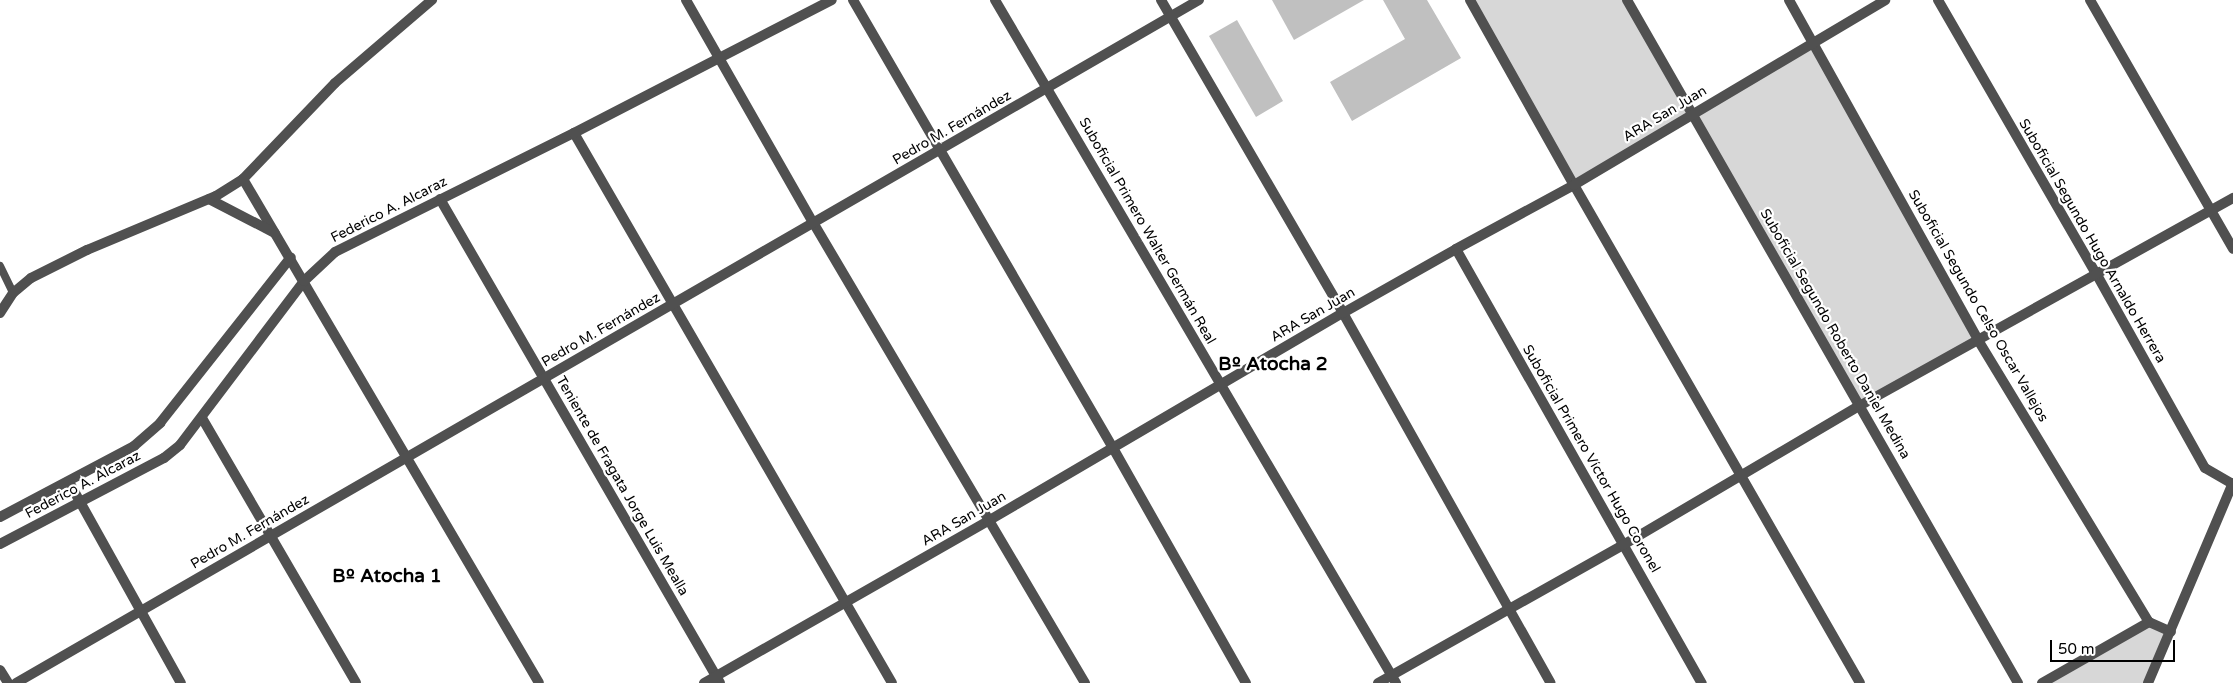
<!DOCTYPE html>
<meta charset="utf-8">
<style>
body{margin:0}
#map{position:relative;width:2233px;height:683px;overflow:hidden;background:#fff;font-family:"Varela Round",sans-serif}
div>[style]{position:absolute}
.green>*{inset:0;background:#d7d7d7}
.building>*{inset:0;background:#c0c0c0}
.service>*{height:8px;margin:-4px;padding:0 4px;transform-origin:4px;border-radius:4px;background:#505050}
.minor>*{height:10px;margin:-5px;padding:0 5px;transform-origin:5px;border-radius:5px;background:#505050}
.tertiary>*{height:10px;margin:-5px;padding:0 5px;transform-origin:5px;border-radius:5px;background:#505050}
span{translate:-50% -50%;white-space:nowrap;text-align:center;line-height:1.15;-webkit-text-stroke:4.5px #fff;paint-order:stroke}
.street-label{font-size:14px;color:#000}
.district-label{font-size:19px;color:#000;font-weight:700}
.scale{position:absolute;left:2050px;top:640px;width:125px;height:22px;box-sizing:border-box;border:2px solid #000;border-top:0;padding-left:6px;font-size:15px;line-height:18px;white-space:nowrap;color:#000;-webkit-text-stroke:4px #fff;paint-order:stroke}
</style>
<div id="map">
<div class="green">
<i style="clip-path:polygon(1470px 0,1627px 0,1692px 114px,1574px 185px)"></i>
<i style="clip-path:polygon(1812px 44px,1976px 339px,1861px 403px,1694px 115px)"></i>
<i style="clip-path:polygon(2149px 622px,2171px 632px,2148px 683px,2042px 683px)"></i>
</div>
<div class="building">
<i style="clip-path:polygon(1272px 0,1364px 0,1294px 40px)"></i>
<i style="clip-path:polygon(1383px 0,1427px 0,1461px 58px,1352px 121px,1330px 82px,1405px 39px)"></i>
<i style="clip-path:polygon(1237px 20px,1283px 101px,1256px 117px,1209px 36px)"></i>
</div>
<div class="service">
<i style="left:0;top:266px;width:30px;rotate:64deg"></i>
</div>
<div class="minor">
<i style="left:686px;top:0;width:258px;rotate:60.3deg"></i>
<i style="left:814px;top:224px;width:533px;rotate:59.44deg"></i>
<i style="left:853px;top:0;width:518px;rotate:59.87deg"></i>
<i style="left:1113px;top:448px;width:270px;rotate:60.5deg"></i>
<i style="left:995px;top:0;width:792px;rotate:59.58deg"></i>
<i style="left:1161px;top:0;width:362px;rotate:59.8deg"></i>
<i style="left:1343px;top:313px;width:424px;rotate:60.7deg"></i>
<i style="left:1470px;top:0;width:212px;rotate:60.7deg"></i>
<i style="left:1574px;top:185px;width:574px;rotate:60.13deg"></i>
<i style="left:1627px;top:0;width:787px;rotate:60.21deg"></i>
<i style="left:1789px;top:0;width:389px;rotate:60.9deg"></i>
<i style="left:1978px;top:340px;width:330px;rotate:58.8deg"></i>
<i style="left:1938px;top:0;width:318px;rotate:60deg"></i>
<i style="left:2097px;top:275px;width:221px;rotate:60.8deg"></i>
<i style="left:2205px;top:468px;width:32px;rotate:30deg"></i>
<i style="left:2090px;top:0;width:287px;rotate:60.1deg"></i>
<i style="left:574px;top:133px;width:635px;rotate:59.96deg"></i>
<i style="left:243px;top:179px;width:584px;rotate:59.57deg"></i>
<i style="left:209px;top:199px;width:74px;rotate:27.3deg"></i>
<i style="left:440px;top:199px;width:559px;rotate:59.95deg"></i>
<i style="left:1456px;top:249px;width:499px;rotate:60.5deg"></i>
<i style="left:0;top:313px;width:24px;rotate:-57deg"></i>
<i style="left:13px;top:293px;width:23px;rotate:-40deg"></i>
<i style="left:31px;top:278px;width:63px;rotate:-26.6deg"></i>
<i style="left:87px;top:250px;width:140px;rotate:-22.7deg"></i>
<i style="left:216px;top:196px;width:32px;rotate:-32deg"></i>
<i style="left:243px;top:179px;width:133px;rotate:-46.2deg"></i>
<i style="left:335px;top:83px;width:128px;rotate:-40.6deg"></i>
<i style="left:202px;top:418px;width:306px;rotate:59.8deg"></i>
<i style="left:69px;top:482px;width:230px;rotate:60.9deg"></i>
<i style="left:0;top:517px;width:152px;rotate:-27.9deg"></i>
<i style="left:134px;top:446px;width:35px;rotate:-41deg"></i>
<i style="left:160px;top:423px;width:211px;rotate:-51.7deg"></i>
<i style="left:0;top:544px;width:185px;rotate:-27.7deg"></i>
<i style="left:164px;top:458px;width:21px;rotate:-39deg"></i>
<i style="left:180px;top:445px;width:206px;rotate:-52.9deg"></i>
<i style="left:304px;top:281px;width:42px;rotate:-43.1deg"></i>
<i style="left:335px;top:252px;width:267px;rotate:-26.5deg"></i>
<i style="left:574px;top:133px;width:290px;rotate:-27.3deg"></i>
<i style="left:0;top:670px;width:15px;rotate:58deg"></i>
<i style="left:16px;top:683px;width:1366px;rotate:-30deg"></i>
<i style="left:1378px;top:683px;width:281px;rotate:-29.4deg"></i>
<i style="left:1623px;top:545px;width:276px;rotate:-30.5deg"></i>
<i style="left:1861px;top:405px;width:426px;rotate:-29.1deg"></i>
<i style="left:2042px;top:683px;width:123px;rotate:-29.7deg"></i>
<i style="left:2149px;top:622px;width:24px;rotate:24deg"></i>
<i style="left:2148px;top:683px;width:217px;rotate:-67deg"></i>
</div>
<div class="tertiary">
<i style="left:704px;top:683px;width:327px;rotate:-29.7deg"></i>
<i style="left:988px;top:521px;width:411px;rotate:-30.4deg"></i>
<i style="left:1343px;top:313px;width:130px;rotate:-29.5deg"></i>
<i style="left:1456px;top:249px;width:134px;rotate:-28.5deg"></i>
<i style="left:1574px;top:185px;width:362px;rotate:-30.7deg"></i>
</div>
<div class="street-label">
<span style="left:1665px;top:114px;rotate:-31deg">ARA San Juan</span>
<span style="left:952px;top:128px;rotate:-30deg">Pedro M. Fernández</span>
<span style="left:389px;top:210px;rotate:-27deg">Federico A. Alcaraz</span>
<span style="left:1147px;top:231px;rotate:60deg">Suboficial Primero Walter Germán Real</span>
<span style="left:2092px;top:241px;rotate:60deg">Suboficial Segundo Hugo Arnaldo Herrera</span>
<span style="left:1978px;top:306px;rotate:60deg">Suboficial Segundo Celso Oscar Vallejos</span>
<span style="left:1313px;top:315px;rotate:-30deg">ARA San Juan</span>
<span style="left:601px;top:330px;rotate:-30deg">Pedro M. Fernández</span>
<span style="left:1835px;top:334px;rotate:60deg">Suboficial Segundo Roberto Daniel Medina</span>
<span style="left:1591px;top:459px;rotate:60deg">Suboficial Primero Víctor Hugo Coronel</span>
<span style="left:83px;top:485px;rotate:-28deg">Federico A. Alcaraz</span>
<span style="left:622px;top:486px;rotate:60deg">Teniente de Fragata Jorge Luis Mealla</span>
<span style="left:964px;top:519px;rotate:-30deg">ARA San Juan</span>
<span style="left:250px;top:532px;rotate:-30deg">Pedro M. Fernández</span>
</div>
<div class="district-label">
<span style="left:1273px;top:365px">Bº Atocha 2</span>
<span style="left:387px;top:577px">Bº Atocha 1</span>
</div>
<div class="scale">50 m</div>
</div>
